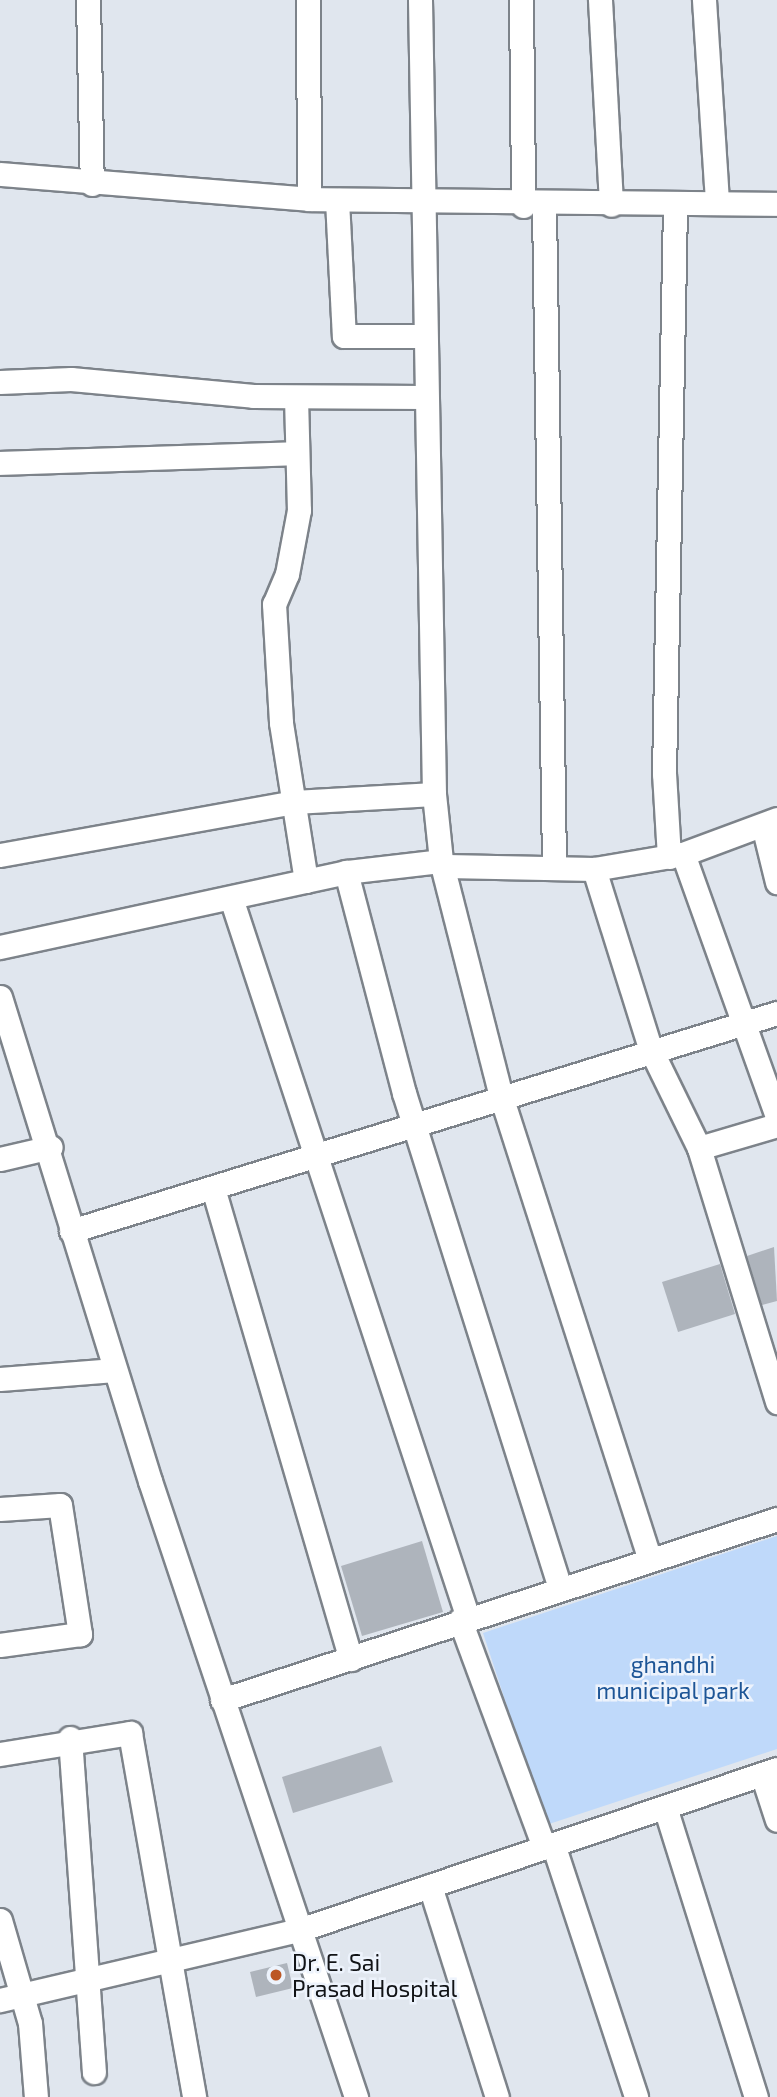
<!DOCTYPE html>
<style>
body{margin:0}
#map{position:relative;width:777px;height:2097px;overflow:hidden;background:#e0e6ee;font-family:"Exo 2",sans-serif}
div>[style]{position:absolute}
.green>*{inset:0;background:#bfd9fa}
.building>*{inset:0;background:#aeb4bc}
.roads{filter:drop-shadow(2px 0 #7d838a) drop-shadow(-2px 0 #7d838a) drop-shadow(0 2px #7d838a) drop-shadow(0 -2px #7d838a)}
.minor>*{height:23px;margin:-11.5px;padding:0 11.5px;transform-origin:11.5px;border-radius:11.5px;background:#fff}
.dots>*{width:19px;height:19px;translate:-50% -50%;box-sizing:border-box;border:4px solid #edf3fc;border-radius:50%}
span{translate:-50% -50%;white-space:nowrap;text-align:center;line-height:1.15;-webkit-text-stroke:5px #edf3fc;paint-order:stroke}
.park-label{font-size:23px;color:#1d5596}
.poi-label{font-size:23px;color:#121417}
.left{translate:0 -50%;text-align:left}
</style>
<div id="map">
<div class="green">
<i style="clip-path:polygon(777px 1536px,777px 1749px,546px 1825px,483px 1633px)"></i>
</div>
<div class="building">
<i style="clip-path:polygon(774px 1247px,777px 1301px,762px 1305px,747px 1256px)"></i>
<i style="clip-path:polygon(720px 1264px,735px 1314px,678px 1332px,662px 1282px)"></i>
<i style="clip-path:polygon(422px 1541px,443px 1612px,362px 1636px,341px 1566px)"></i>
<i style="clip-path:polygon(381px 1746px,393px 1782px,293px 1813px,282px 1777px)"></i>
<i style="clip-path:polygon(287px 1963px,293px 1988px,256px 1997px,250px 1972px)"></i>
</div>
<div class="roads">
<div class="minor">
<i style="left:88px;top:0;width:184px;rotate:88.8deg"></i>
<i style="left:308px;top:0;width:199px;rotate:89.7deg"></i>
<i style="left:420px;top:0;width:794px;rotate:88.99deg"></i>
<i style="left:434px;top:794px;width:67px;rotate:84deg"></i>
<i style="left:441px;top:861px;width:243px;rotate:75.7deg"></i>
<i style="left:501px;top:1096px;width:486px;rotate:72.2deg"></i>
<i style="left:521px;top:0;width:206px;rotate:89.4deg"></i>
<i style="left:600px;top:0;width:205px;rotate:86.9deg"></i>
<i style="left:704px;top:0;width:203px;rotate:86.3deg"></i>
<i style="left:0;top:174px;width:310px;rotate:4.6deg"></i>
<i style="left:309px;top:199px;width:468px;rotate:0.6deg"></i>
<i style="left:337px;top:200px;width:136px;rotate:87.1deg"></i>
<i style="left:344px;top:336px;width:80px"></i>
<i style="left:544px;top:206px;width:662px;rotate:89.13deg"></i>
<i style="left:0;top:382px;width:71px;rotate:-2.4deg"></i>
<i style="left:71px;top:379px;width:183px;rotate:5.3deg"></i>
<i style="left:253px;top:396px;width:171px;rotate:0.3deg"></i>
<i style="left:296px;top:397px;width:113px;rotate:88.5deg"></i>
<i style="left:299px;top:510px;width:65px;rotate:100.6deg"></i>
<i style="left:287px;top:574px;width:33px;rotate:113deg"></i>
<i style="left:274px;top:604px;width:119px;rotate:86.6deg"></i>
<i style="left:281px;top:723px;width:160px;rotate:81deg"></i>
<i style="left:0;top:463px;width:297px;rotate:-1.9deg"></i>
<i style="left:777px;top:819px;width:100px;rotate:159.6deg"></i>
<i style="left:683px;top:854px;width:278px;rotate:70.3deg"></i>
<i style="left:763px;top:825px;width:59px;rotate:76.2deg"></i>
<i style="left:0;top:855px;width:299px;rotate:-10.2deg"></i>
<i style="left:294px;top:802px;width:140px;rotate:-3.3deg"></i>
<i style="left:669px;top:857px;width:83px;rotate:-93.4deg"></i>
<i style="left:664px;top:774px;width:570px;rotate:-88.89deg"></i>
<i style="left:446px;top:866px;width:148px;rotate:1.2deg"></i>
<i style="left:594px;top:869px;width:90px;rotate:-9.6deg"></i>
<i style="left:594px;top:869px;width:188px;rotate:72.6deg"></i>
<i style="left:650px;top:1048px;width:111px;rotate:63.9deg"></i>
<i style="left:699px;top:1148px;width:266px;rotate:72.9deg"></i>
<i style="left:346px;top:872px;width:228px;rotate:75.3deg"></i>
<i style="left:404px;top:1093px;width:519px;rotate:72.51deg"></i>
<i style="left:231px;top:898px;width:758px;rotate:71.78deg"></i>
<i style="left:0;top:947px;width:354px;rotate:-12.2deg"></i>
<i style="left:346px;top:872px;width:96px;rotate:-6.6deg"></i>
<i style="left:0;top:997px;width:507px;rotate:72.78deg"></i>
<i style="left:150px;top:1481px;width:650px;rotate:71.51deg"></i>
<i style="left:699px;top:1148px;width:81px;rotate:-16.4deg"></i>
<i style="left:0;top:1159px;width:52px;rotate:-13.2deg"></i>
<i style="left:213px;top:1188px;width:491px;rotate:73.7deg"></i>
<i style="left:71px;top:1231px;width:739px;rotate:-17.16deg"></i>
<i style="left:0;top:1379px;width:115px;rotate:-4.5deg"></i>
<i style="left:0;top:1509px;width:60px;rotate:-3.8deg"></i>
<i style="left:60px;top:1505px;width:131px;rotate:81.2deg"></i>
<i style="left:80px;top:1634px;width:81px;rotate:172.2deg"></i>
<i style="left:460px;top:1620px;width:242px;rotate:69.7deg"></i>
<i style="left:222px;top:1700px;width:584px;rotate:-18.06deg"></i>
<i style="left:70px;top:1738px;width:335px;rotate:85.9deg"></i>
<i style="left:0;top:1754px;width:132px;rotate:-9.2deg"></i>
<i style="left:130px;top:1733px;width:370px;rotate:80deg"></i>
<i style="left:762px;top:1774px;width:48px;rotate:71.9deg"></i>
<i style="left:665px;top:1807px;width:304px;rotate:72.6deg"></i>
<i style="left:553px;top:1844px;width:266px;rotate:71.8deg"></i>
<i style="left:430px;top:1886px;width:221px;rotate:72.4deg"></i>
<i style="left:0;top:1920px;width:107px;rotate:73.8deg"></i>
<i style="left:30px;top:2023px;width:74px;rotate:85.4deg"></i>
<i style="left:0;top:2000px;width:310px;rotate:-13.2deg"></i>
<i style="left:302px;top:1929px;width:501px;rotate:-18.62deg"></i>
</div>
</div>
<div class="dots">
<i style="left:276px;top:1975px;background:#bc5724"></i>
</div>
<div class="park-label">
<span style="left:673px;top:1677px">ghandhi<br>municipal park</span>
</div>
<div class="poi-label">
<span class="left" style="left:292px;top:1975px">Dr. E. Sai<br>Prasad Hospital</span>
</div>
</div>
